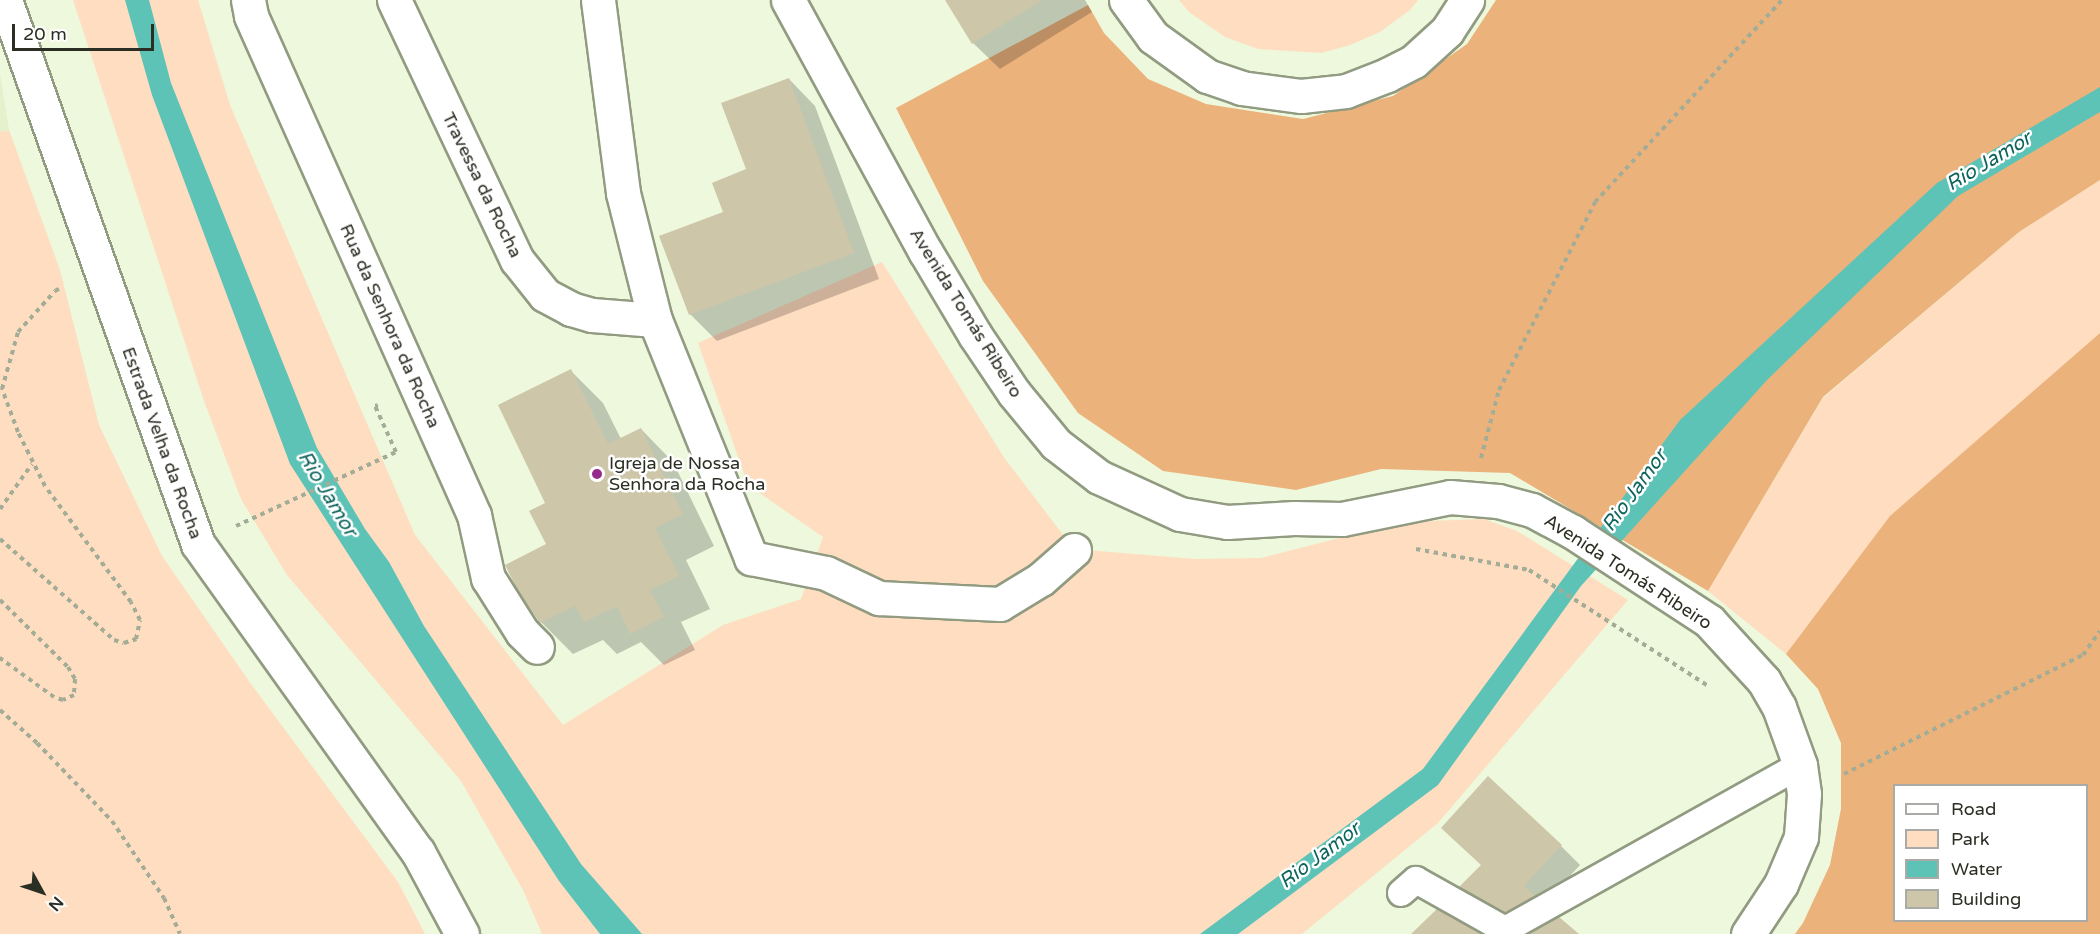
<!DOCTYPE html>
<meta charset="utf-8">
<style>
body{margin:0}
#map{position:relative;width:2100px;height:934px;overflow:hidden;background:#edf8dc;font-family:"Varela Round",sans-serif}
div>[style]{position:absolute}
.built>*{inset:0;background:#e3f1cd}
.green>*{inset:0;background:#ffddc0}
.forest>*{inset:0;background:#ecb27c}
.water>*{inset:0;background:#5dc3b7}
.shadow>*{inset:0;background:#0003}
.building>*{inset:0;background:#cec6a9}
.path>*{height:4px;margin-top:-2px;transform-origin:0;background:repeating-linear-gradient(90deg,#a3ac96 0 4.5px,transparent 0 9px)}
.roads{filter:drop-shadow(2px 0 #919b81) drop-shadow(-2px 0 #919b81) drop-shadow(0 2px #919b81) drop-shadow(0 -2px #919b81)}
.service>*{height:26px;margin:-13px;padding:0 13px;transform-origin:13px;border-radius:13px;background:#fff}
.minor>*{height:33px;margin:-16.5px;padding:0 16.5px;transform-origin:16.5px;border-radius:16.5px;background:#fff}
.tertiary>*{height:33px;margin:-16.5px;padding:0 16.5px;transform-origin:16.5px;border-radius:16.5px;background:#fff}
.dots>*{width:16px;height:16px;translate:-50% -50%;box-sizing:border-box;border:3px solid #fff;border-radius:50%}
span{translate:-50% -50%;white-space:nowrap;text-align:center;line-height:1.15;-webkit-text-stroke:5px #fff;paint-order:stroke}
.street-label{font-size:18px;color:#2a2e23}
.poi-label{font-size:18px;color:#2a2e23}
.left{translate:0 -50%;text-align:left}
.water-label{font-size:20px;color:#0d645c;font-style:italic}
.legend{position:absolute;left:1893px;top:784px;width:195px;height:138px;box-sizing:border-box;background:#fff;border:2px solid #aaaba7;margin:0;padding:8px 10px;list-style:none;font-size:18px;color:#2a2e23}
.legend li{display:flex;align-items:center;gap:12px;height:30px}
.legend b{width:30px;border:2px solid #aaaba7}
.north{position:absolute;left:12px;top:862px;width:60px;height:60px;-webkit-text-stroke:4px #fff;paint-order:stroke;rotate:130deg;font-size:16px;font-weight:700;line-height:24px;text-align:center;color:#2a2e23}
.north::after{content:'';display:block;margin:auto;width:21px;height:27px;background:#2a2e23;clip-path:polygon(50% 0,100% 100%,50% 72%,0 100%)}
.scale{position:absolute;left:12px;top:24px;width:142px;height:27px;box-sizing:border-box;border:3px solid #2a2e23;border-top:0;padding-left:8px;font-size:18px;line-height:21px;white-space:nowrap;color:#2a2e23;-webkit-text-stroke:4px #fff;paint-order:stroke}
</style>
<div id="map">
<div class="built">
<i style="clip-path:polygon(0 74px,9px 130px,0 132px)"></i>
</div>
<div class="green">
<i style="clip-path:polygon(73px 0,198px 0,230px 105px,415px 535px,563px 725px,723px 625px,801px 599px,823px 537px,748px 485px,698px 343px,882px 262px,1005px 459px,1074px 549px,1194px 559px,1261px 558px,1402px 522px,1484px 519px,1517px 531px,1628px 600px,1438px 823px,1302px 934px,542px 934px,523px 890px,461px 781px,287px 575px,241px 499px,204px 401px)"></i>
<i style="clip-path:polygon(1179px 0,1418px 0,1410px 10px,1380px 32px,1350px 45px,1321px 53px,1258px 49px,1225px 37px,1189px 12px)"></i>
<i style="clip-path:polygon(9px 130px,60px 270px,99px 425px,162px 556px,251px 684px,398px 882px,425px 934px,0 934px,0 132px)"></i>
<i style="clip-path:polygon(evenodd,2100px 180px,2100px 934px,1795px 934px,1803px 923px,1830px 865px,1841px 809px,1841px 743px,1818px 689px,1786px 654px,1708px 591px,1823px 398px,2019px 232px,2100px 180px,1894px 786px,2086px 786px,2086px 920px,1894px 920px,1894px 786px)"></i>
</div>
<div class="forest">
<i style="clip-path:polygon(1496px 0,2100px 0,2100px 180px,2019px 232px,1823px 397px,1708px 591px,1510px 473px,1381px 469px,1296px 490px,1163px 471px,1078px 413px,983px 281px,896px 108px,1088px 5px,1104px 33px,1148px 79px,1206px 104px,1303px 119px,1393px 96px,1467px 44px)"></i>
<i style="clip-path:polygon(evenodd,2100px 333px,2100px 934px,1795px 934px,1803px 923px,1830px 865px,1841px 809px,1841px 743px,1818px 689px,1786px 654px,1890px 516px,2100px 333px,1894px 786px,2086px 786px,2086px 920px,1894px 920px,1894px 786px)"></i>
</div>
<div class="water">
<i style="clip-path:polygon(125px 0,149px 0,171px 83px,317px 448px,365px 529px,389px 562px,424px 626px,581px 864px,642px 934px,600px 934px,559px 881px,290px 464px,152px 95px)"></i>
<i style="clip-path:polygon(2100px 87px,2100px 112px,1958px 196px,1768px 379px,1581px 586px,1438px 785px,1238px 934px,1200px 934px,1423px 769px,1680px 420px,1937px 183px)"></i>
</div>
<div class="shadow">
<i style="clip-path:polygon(950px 0,1085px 0,1092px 12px,1000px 69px,973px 43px)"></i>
<i style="clip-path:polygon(789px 79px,815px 106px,879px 279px,717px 341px,690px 314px,725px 213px,748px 170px)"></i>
<i style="clip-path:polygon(571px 371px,603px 403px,621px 439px,641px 429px,673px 462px,714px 546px,686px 560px,710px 609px,681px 622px,695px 650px,664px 665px,641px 642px,617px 654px,603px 640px,573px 654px,541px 622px,548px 545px,547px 504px)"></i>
<i style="clip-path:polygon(1561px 846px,1580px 865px,1543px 905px,1525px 931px,1480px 906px,1461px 887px)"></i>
</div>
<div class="building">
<i style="clip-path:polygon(945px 0,1042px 0,972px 44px)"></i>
<i style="clip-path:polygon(789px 78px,854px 253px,689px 315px,659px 236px,723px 212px,712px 183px,746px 169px,721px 103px)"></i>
<i style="clip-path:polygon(571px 369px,608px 444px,641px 428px,683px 514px,655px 528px,679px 576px,650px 590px,664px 617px,630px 634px,617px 606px,584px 622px,575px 606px,540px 623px,518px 591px,505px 565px,546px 544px,529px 511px,545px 503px,498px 405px)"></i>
<i style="clip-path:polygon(1488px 776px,1562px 845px,1524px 886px,1535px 896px,1505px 913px,1459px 887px,1481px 865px,1441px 828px)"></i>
<i style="clip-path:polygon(1437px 909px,1481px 934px,1411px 934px)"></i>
<i style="clip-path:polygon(1559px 917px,1579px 934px,1529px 934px)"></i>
</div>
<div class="path">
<i style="left:1481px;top:458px;width:70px;rotate:-75.2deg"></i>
<i style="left:1499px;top:390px;width:211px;rotate:-62.9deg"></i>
<i style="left:1595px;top:202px;width:275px;rotate:-47.2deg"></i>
<i style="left:0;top:509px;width:55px;rotate:-54.6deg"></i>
<i style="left:236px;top:526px;width:176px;rotate:-24.8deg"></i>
<i style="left:396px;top:452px;width:51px;rotate:-114.5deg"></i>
<i style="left:375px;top:406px;width:3px;rotate:-18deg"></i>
<i style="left:0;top:539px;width:152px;rotate:41.5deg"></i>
<i style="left:114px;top:640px;width:10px;rotate:17deg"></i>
<i style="left:124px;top:643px;width:13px;rotate:-18deg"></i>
<i style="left:136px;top:639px;width:19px;rotate:-78deg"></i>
<i style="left:140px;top:620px;width:20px;rotate:-117deg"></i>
<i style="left:131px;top:602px;width:144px;rotate:-126.6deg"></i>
<i style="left:45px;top:486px;width:60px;rotate:-116.6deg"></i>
<i style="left:18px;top:432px;width:46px;rotate:-110.4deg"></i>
<i style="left:2px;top:389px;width:59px;rotate:-74.3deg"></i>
<i style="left:18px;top:332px;width:55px;rotate:-47.9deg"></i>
<i style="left:55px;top:291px;width:8px;rotate:-30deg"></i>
<i style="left:1416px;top:549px;width:115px;rotate:10.5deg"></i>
<i style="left:1529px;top:570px;width:213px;rotate:32.9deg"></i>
<i style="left:0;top:600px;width:95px;rotate:44.6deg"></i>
<i style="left:68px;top:667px;width:14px;rotate:60deg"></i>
<i style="left:75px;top:679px;width:16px;rotate:94deg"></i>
<i style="left:74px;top:695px;width:12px;rotate:156deg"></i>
<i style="left:63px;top:700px;width:9px;rotate:-162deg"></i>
<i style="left:54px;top:697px;width:67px;rotate:-144.2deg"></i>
<i style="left:0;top:710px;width:50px;rotate:41.7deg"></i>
<i style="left:37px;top:743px;width:108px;rotate:46.1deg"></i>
<i style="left:112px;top:821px;width:93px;rotate:56deg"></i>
<i style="left:164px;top:898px;width:39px;rotate:66deg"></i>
<i style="left:1844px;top:774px;width:267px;rotate:-26.5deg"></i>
<i style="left:2083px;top:655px;width:29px;rotate:-55deg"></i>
</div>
<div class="roads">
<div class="service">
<i style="left:1401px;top:893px;width:20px;rotate:-41deg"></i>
<i style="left:1416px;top:880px;width:102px;rotate:29.3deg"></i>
<i style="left:1505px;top:930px;width:338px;rotate:-29.2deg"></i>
</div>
<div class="minor">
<i style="left:5px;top:0;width:577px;rotate:70.47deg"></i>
<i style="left:198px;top:544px;width:379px;rotate:54.5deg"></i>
<i style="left:418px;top:852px;width:93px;rotate:61.8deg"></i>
<i style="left:248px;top:0;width:16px;rotate:79deg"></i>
<i style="left:251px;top:16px;width:547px;rotate:65.92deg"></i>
<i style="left:474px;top:515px;width:65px;rotate:77.5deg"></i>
<i style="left:488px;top:578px;width:64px;rotate:57.8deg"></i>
<i style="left:522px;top:632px;width:21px;rotate:45deg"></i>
<i style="left:394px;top:0;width:288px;rotate:64.7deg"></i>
<i style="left:517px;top:260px;width:45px;rotate:51.3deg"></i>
<i style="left:545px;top:295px;width:30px;rotate:28deg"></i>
<i style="left:571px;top:309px;width:22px;rotate:16deg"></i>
<i style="left:592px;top:315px;width:63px;rotate:4.5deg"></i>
<i style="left:598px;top:0;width:195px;rotate:82.6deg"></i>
<i style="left:623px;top:193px;width:131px;rotate:75.9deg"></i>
<i style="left:655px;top:320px;width:257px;rotate:68deg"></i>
<i style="left:751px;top:558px;width:76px;rotate:11.3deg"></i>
<i style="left:826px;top:573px;width:59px;rotate:25.3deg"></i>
<i style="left:879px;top:598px;width:121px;rotate:2.8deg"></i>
<i style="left:1000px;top:604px;width:48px;rotate:-31.4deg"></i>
<i style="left:1041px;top:579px;width:44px;rotate:-41.3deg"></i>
<i style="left:1126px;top:0;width:46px;rotate:53.9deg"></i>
<i style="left:1153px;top:37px;width:67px;rotate:35.8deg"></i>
<i style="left:1207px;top:76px;width:36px;rotate:19deg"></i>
<i style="left:1241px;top:88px;width:61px;rotate:7.6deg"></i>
<i style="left:1301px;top:96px;width:45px;rotate:-6.3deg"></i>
<i style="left:1346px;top:91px;width:44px;rotate:-21.3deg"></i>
<i style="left:1387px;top:75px;width:30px;rotate:-27deg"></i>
<i style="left:1414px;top:61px;width:45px;rotate:-42.3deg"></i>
<i style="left:1447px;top:31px;width:37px;rotate:-57deg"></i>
</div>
<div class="tertiary">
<i style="left:788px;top:0;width:286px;rotate:61.4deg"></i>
<i style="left:925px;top:251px;width:98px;rotate:59.2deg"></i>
<i style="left:975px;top:335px;width:70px;rotate:56.1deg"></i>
<i style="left:1014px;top:393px;width:66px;rotate:50.5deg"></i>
<i style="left:1056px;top:444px;width:54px;rotate:37.5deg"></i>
<i style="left:1099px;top:477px;width:89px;rotate:24.6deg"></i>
<i style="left:1180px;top:514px;width:48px;rotate:9.7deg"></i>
<i style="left:1227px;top:522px;width:67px;rotate:-3.4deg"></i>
<i style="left:1294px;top:518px;width:48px;rotate:1.2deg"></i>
<i style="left:1342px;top:519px;width:110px;rotate:-11.5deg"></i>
<i style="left:1450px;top:497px;width:48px;rotate:4.8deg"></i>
<i style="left:1498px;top:501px;width:35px;rotate:15deg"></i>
<i style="left:1532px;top:510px;width:47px;rotate:28.2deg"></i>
<i style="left:1573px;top:532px;width:163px;rotate:33.2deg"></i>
<i style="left:1709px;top:621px;width:81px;rotate:47.5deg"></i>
<i style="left:1764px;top:681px;width:30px;rotate:60deg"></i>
<i style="left:1779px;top:707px;width:62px;rotate:70.1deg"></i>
<i style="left:1800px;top:765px;width:29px;rotate:82deg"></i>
<i style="left:1804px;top:794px;width:43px;rotate:94deg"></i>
<i style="left:1801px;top:837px;width:51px;rotate:113.1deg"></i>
<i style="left:1781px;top:884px;width:60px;rotate:123.4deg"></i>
</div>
</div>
<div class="dots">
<i style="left:597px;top:474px;background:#94288b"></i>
</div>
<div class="street-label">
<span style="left:482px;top:185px;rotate:64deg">Travessa da Rocha</span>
<span style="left:966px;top:313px;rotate:58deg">Avenida Tomás Ribeiro</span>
<span style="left:390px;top:326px;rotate:66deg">Rua da Senhora da Rocha</span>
<span style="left:162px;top:443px;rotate:70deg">Estrada Velha da Rocha</span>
<span style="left:1628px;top:572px;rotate:33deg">Avenida Tomás Ribeiro</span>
</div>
<div class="poi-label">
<span class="left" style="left:609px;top:474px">Igreja de Nossa<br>Senhora da Rocha</span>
</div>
<div class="water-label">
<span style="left:1989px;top:162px;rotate:-31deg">Rio Jamor</span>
<span style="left:1635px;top:491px;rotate:-54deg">Rio Jamor</span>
<span style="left:327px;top:494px;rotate:59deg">Rio Jamor</span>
<span style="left:1320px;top:856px;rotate:-37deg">Rio Jamor</span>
</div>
<ul class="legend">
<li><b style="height:8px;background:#fff"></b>Road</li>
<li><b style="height:16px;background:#ffddc0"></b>Park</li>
<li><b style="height:16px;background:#5dc3b7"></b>Water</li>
<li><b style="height:16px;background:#cec6a9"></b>Building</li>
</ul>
<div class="north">N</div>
<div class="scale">20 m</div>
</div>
